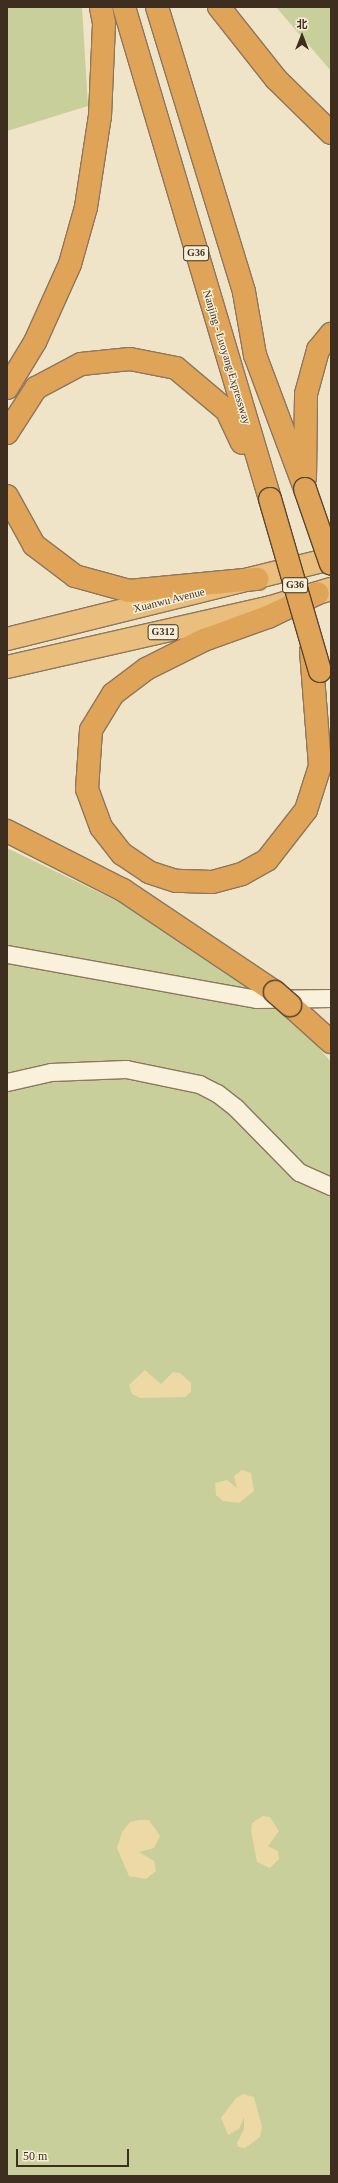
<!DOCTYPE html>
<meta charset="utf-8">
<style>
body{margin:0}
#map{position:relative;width:338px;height:2183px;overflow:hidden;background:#f0e4c8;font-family:"Times New Roman","Noto Sans SC",serif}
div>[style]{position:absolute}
.green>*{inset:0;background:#c9cf9b}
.sand>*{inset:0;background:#ecd9a5}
.roads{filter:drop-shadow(1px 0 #8d765c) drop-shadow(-1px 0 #8d765c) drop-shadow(0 1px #8d765c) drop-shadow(0 -1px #8d765c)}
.minor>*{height:17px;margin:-8.5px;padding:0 8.5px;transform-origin:8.5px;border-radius:8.5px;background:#faf1dc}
.trunk>*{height:22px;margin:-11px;padding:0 11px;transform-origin:11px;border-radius:11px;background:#eabe7c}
.motorway>*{height:22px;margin:-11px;padding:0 11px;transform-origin:11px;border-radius:11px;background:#e0a458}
.bridges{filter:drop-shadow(1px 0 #5b4430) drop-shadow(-1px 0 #5b4430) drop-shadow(0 1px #5b4430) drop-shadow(0 -1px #5b4430)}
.motorway-bridge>*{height:22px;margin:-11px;padding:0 11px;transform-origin:11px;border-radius:11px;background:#e0a458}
span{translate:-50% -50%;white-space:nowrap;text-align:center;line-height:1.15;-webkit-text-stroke:3px #f7eed8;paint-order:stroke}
.shield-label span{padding:1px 3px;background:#f7eed8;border:1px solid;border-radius:3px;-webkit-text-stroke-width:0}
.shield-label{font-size:10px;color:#3d2e20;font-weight:700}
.street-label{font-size:11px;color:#3d2e20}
.frame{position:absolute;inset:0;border:8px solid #3d2e20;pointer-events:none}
.north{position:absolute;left:282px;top:16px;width:40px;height:40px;-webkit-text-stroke:3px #f7eed8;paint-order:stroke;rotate:0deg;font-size:11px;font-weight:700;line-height:16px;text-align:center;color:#3d2e20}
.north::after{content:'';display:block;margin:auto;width:14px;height:18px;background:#3d2e20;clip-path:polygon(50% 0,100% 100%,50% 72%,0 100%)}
.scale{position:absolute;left:16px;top:2149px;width:113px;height:18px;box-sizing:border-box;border:2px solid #3d2e20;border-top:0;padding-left:5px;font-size:12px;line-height:14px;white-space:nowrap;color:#3d2e20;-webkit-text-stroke:3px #f7eed8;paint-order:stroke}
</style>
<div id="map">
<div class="green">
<i style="clip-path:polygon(7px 7px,82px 7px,88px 106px,7px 131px)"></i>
<i style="clip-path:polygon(276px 7px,331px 7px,331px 71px)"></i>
<i style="clip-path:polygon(7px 848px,150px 917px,298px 1024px,331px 1062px,331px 2176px,7px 2176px)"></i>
</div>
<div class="sand">
<i style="clip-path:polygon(145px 1370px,161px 1384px,173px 1372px,180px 1373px,191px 1383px,191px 1392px,185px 1397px,140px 1398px,132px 1394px,129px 1385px)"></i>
<i style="clip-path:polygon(242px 1470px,251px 1473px,254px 1491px,239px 1503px,223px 1501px,216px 1495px,215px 1483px,227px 1480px,237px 1488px,234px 1476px)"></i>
<i style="clip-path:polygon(263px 1816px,270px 1817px,279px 1831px,268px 1846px,278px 1851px,279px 1859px,270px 1868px,257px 1862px,251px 1831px,252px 1823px)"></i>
<i style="clip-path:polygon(139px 1820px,149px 1820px,160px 1836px,154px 1848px,139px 1852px,154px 1861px,156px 1871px,146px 1879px,129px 1876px,117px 1848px,122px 1832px,130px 1822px)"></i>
<i style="clip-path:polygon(243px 2094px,254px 2097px,262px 2127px,260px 2137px,245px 2148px,238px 2147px,237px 2143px,244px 2129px,244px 2117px,239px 2129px,228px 2135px,221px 2118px,236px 2098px)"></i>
</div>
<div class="roads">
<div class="minor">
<i style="left:7px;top:954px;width:253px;rotate:10.2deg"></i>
<i style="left:256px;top:999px;width:75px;rotate:-0.8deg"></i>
<i style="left:7px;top:1082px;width:45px;rotate:-12.8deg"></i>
<i style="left:51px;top:1072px;width:75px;rotate:-2.3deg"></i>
<i style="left:126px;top:1069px;width:75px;rotate:11.6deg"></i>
<i style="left:199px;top:1084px;width:20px;rotate:27deg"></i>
<i style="left:217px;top:1093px;width:24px;rotate:38deg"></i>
<i style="left:236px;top:1108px;width:90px;rotate:45.5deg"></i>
<i style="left:299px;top:1172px;width:35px;rotate:24deg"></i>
</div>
<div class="trunk">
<i style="left:7px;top:639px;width:334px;rotate:-13.9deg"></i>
<i style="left:7px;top:667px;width:271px;rotate:-12.8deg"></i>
<i style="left:271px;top:607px;width:63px;rotate:-16.7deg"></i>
</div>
<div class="motorway">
<i style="left:124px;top:7px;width:513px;rotate:73.47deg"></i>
<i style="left:157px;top:7px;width:298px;rotate:73deg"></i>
<i style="left:244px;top:292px;width:64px;rotate:80.1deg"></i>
<i style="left:255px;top:355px;width:143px;rotate:69.5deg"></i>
<i style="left:219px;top:7px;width:92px;rotate:51.6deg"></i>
<i style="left:276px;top:79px;width:77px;rotate:44.5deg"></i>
<i style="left:7px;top:388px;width:54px;rotate:-58.7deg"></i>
<i style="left:35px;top:342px;width:85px;rotate:-65.8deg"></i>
<i style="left:70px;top:264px;width:59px;rotate:-74.3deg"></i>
<i style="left:86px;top:207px;width:92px;rotate:-81.3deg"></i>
<i style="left:100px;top:116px;width:93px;rotate:-87.5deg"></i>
<i style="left:104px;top:23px;width:16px;rotate:-101deg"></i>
<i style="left:7px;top:433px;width:54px;rotate:-57.2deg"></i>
<i style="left:36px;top:388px;width:51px;rotate:-28.1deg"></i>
<i style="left:81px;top:364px;width:49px;rotate:-5.8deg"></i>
<i style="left:130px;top:359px;width:47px;rotate:11.1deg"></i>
<i style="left:176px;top:368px;width:67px;rotate:40.1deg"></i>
<i style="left:227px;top:411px;width:35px;rotate:65deg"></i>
<i style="left:305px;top:478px;width:84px;rotate:-89.3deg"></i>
<i style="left:306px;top:394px;width:46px;rotate:-74.7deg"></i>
<i style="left:318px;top:350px;width:21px;rotate:-51deg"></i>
<i style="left:7px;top:496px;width:56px;rotate:61.1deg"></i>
<i style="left:34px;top:545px;width:51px;rotate:37.1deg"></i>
<i style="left:75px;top:576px;width:56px;rotate:15.5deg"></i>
<i style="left:129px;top:591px;width:129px;rotate:-5.4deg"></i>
<i style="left:311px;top:651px;width:115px;rotate:85.5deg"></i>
<i style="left:320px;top:766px;width:46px;rotate:107.7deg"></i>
<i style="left:306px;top:810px;width:63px;rotate:128deg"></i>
<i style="left:267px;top:860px;width:29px;rotate:151deg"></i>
<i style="left:242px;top:874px;width:31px;rotate:165deg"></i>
<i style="left:212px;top:882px;width:36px;rotate:-178deg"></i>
<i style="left:176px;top:881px;width:28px;rotate:-162deg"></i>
<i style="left:149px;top:872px;width:32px;rotate:-146deg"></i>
<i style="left:122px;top:854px;width:34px;rotate:-128deg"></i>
<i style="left:101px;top:827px;width:40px;rotate:-110.2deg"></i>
<i style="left:87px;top:789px;width:59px;rotate:-86.1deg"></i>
<i style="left:91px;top:730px;width:42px;rotate:-58.6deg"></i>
<i style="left:113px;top:694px;width:41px;rotate:-37.1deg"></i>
<i style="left:146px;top:669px;width:65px;rotate:-26.6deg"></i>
<i style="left:204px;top:640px;width:68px;rotate:-19.8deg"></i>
<i style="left:268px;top:617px;width:55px;rotate:-25.6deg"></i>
<i style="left:7px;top:831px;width:130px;rotate:27deg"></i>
<i style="left:123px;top:890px;width:183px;rotate:33.9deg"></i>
<i style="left:290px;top:1005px;width:55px;rotate:42.1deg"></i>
</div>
</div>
<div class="bridges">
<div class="motorway-bridge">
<i style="left:305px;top:489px;width:79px;rotate:70.9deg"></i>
<i style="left:270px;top:499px;width:179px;rotate:73.8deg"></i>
<i style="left:275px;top:992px;width:20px;rotate:41deg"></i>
</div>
</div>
<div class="shield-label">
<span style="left:196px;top:253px">G36</span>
<span style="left:295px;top:585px">G36</span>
<span style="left:163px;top:632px">G312</span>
</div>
<div class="street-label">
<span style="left:227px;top:357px;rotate:73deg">Nanjing - Luoyang Expressway</span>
<span style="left:169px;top:600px;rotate:-14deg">Xuanwu Avenue</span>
</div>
<div class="frame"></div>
<div class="north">北</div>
<div class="scale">50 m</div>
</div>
